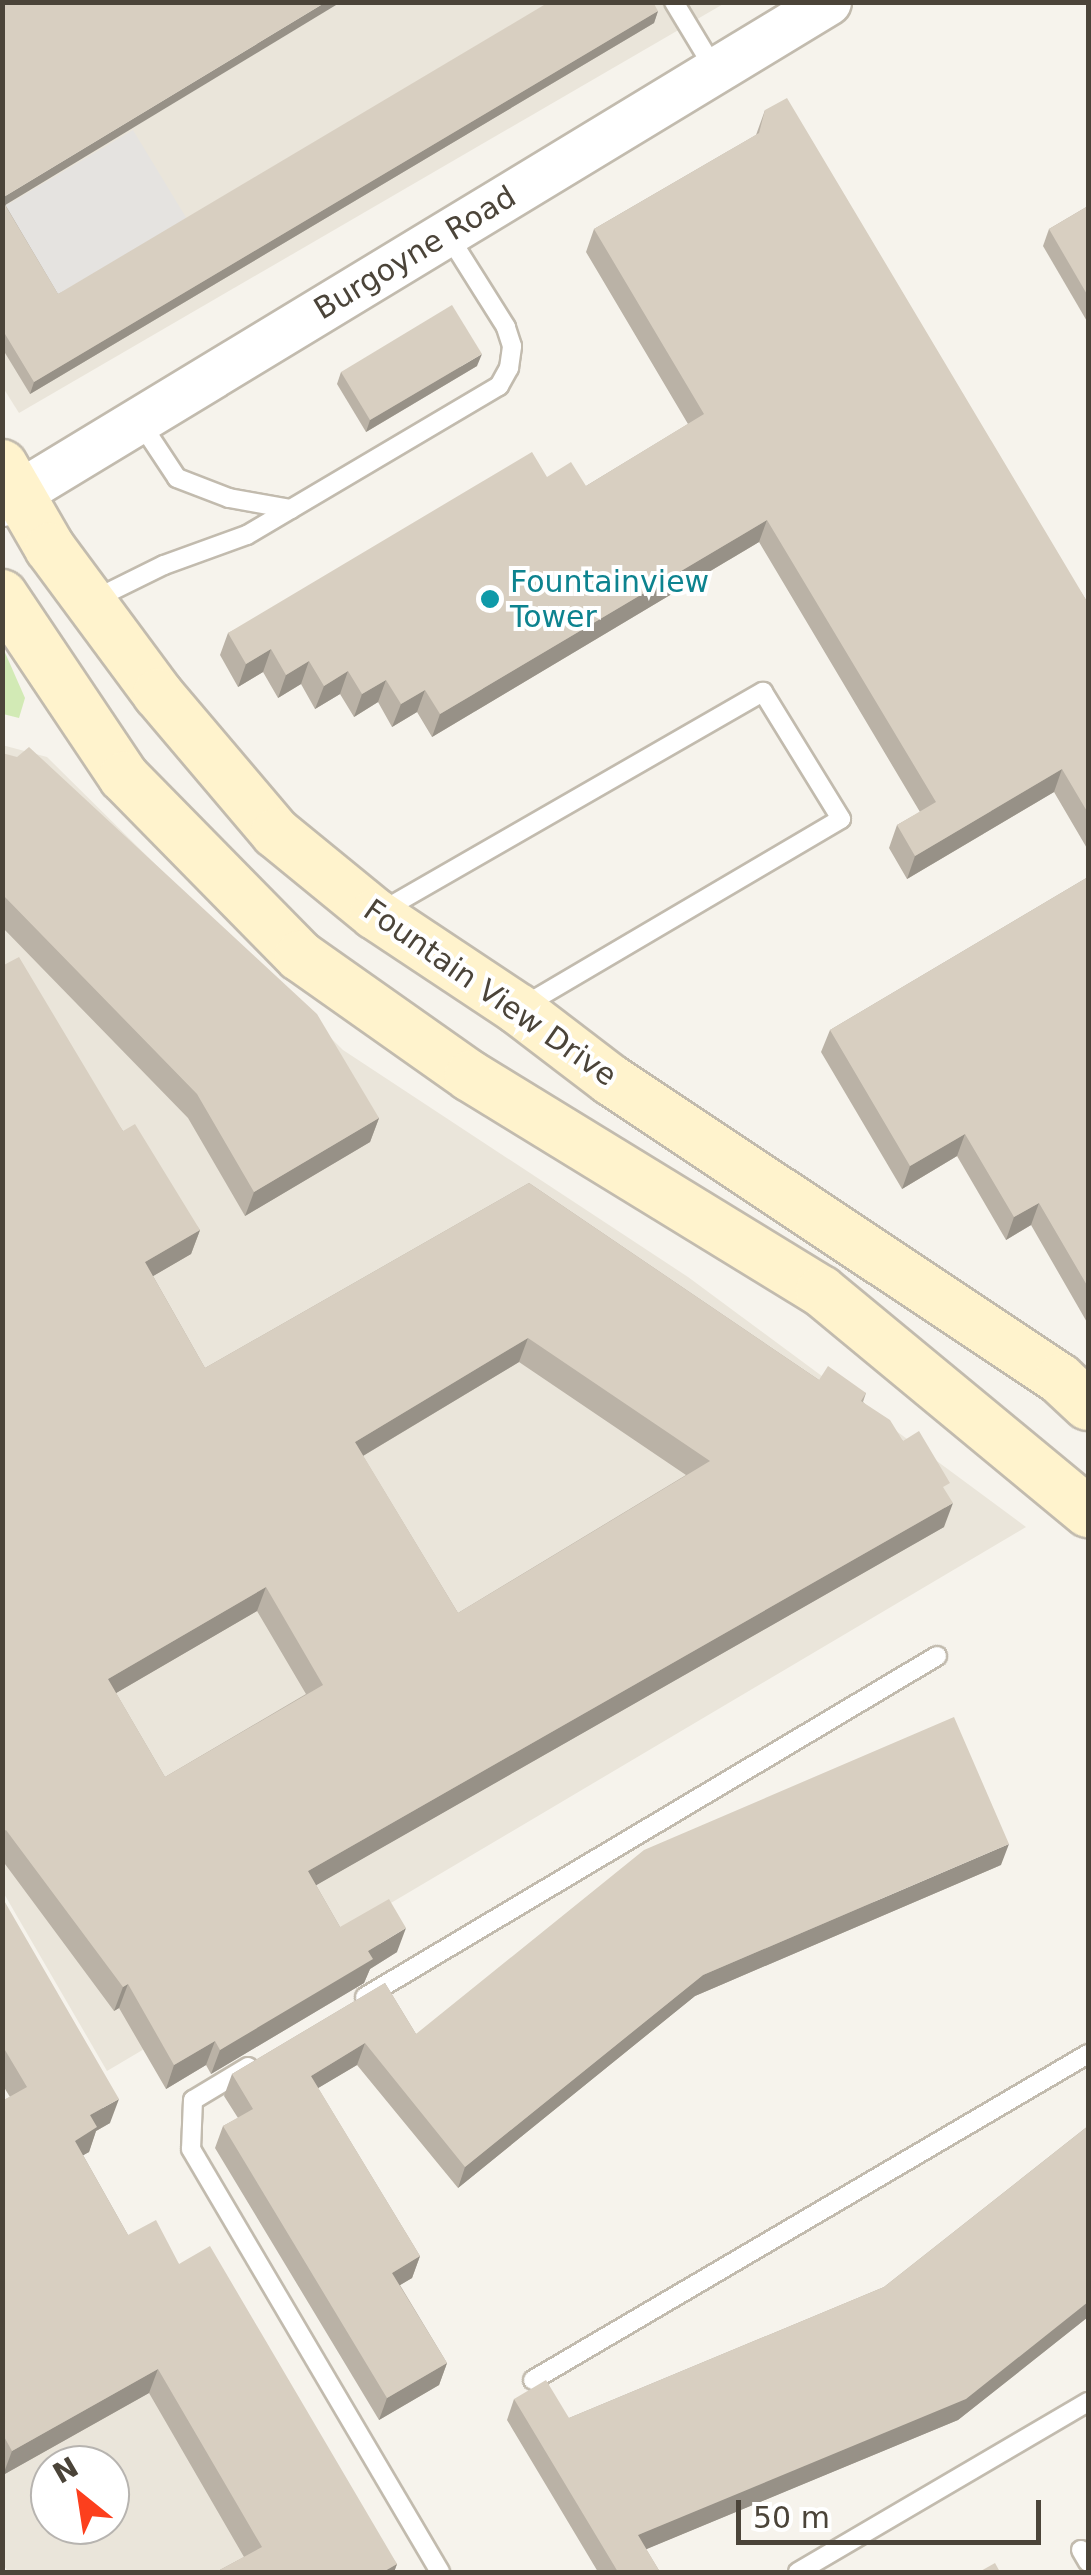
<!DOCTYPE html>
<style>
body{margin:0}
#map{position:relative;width:1091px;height:2575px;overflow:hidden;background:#f6f3ec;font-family:"DejaVu Sans",sans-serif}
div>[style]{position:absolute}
.residential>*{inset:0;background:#eae5da}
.green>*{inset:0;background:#d2eab5}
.parking>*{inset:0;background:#e5e3e0}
.roads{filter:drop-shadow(2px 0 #c2bbae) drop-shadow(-2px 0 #c2bbae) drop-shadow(0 2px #c2bbae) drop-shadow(0 -2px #c2bbae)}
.service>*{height:18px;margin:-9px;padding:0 9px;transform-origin:9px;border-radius:9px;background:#fff}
.tertiary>*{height:45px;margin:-22.5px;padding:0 22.5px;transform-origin:22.5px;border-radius:22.5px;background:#fff}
.secondary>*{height:50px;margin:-25px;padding:0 25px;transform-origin:25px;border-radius:25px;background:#fff3cd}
.wall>*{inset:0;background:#bab2a6}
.shaded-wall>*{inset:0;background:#979187}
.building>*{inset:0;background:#d8cfc1}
.dots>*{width:28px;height:28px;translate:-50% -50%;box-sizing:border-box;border:5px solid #fff;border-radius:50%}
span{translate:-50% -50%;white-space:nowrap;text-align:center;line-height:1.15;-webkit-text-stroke:8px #fff;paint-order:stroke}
.street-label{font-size:30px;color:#4b4439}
.culture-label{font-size:30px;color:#0d838f}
.left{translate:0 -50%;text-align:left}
.frame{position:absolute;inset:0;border:5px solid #4b4439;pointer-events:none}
.north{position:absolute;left:30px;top:2445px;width:100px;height:100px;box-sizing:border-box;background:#fff;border:2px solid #b7b4b0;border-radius:50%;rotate:330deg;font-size:28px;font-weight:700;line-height:40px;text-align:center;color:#4b4439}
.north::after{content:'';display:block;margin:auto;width:35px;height:45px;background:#fc3f1d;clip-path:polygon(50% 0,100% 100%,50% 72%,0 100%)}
.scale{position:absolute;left:736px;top:2500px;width:305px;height:45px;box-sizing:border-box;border:5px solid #4b4439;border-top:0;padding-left:12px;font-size:30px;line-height:35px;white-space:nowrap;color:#4b4439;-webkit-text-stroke:8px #fff;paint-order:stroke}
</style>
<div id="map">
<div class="residential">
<i style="clip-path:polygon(2px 3px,725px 3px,19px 413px,2px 386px)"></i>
<i style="clip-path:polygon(2px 745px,47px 757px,343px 1050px,688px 1277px,1026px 1527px,107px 2071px,3px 1892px)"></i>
<i style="clip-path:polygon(evenodd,202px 2266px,386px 2572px,8px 2572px,3px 2564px,3px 2380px,202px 2266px,50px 2465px,110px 2465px,110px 2525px,50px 2525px,50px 2465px)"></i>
</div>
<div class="green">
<i style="clip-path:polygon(3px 648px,25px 698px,19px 718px,3px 714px)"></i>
</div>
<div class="parking">
<i style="clip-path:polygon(133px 130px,190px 224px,54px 306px,2px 208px)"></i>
</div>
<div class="roads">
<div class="service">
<i style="left:674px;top:2px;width:79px;rotate:58.9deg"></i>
<i style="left:140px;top:422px;width:67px;rotate:56.5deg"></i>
<i style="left:177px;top:478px;width:56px;rotate:21deg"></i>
<i style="left:229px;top:498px;width:63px;rotate:10.1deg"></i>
<i style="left:91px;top:601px;width:81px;rotate:-26.3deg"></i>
<i style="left:164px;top:565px;width:88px;rotate:-19.9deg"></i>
<i style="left:247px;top:535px;width:293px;rotate:-30.6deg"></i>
<i style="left:499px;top:386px;width:21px;rotate:-61deg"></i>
<i style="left:509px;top:368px;width:22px;rotate:-82deg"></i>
<i style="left:512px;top:346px;width:20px;rotate:-108deg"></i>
<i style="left:506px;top:327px;width:109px;rotate:-122.2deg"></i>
<i style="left:380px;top:912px;width:442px;rotate:-29.9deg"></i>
<i style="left:763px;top:692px;width:149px;rotate:58.4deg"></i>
<i style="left:841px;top:819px;width:369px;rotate:149.5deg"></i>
<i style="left:365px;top:1997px;width:666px;rotate:-30.8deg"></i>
<i style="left:248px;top:2067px;width:64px;rotate:149deg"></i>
<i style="left:193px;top:2100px;width:49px;rotate:92.3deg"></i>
<i style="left:191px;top:2149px;width:491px;rotate:59.5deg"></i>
<i style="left:533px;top:2380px;width:644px;rotate:-30.43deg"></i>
<i style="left:1081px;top:2550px;width:14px;rotate:60deg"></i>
<i style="left:798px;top:2572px;width:336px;rotate:-30.4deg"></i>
</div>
<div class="tertiary">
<i style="left:2px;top:503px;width:966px;rotate:-31.24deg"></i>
</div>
<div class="secondary">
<i style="left:2px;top:465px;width:96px;rotate:60deg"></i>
<i style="left:50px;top:548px;width:182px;rotate:53.5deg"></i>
<i style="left:158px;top:694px;width:182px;rotate:49.7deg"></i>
<i style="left:276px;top:833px;width:128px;rotate:39.3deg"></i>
<i style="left:375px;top:914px;width:172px;rotate:33.6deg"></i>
<i style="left:518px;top:1009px;width:117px;rotate:37.4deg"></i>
<i style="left:611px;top:1080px;width:539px;rotate:33.66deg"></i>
<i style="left:1060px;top:1379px;width:38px;rotate:43deg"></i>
<i style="left:2px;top:595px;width:219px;rotate:56.2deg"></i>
<i style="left:124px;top:777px;width:251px;rotate:45.5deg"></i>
<i style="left:300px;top:956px;width:208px;rotate:35.2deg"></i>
<i style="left:470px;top:1076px;width:412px;rotate:31.5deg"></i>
<i style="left:821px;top:1291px;width:347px;rotate:39.6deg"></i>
</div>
</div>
<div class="wall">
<i style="clip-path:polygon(2px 2px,6px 206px,58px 294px,658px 11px,654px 23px,30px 394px,2px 348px)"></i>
<i style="clip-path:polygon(765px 110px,1088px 603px,1088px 850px,1054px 792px,907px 879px,889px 848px,897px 825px,920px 812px,759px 542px,432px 737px,417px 712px,392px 727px,378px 702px,354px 717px,340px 694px,315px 709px,301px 684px,278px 698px,263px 672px,238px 687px,220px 655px,228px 633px,547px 477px,586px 486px,688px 424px,586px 252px,594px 229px,756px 135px)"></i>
<i style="clip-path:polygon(1088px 206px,1088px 323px,1043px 246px,1049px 229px)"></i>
<i style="clip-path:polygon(477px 366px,366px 432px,337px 384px,341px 372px)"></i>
<i style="clip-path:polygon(2px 753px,379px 1118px,370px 1142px,245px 1216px,188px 1118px,2px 927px)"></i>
<i style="clip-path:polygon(1088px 877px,1088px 1324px,1031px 1225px,1006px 1240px,957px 1156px,902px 1189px,821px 1052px,830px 1030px)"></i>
<i style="clip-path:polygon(evenodd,2px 966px,123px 1131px,200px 1230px,191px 1254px,153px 1276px,205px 1368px,529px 1183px,819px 1380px,866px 1393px,863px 1402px,903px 1441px,946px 1493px,944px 1527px,316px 1885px,340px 1927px,397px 1952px,370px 1969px,364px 1983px,211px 2074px,206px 2065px,166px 2089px,119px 2008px,114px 2011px,2px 1860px,2px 966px,519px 1362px,686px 1475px,458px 1613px,363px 1456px,519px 1362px,2px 966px,257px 1611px,306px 1694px,165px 1777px,116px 1693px,257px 1611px)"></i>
<i style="clip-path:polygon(1001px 1865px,695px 1996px,458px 2188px,357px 2065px,318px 2088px,420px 2256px,412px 2278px,400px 2285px,447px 2363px,439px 2385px,379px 2420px,215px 2148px,223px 2126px,238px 2118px,224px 2096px,232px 2074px,385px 1983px,416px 2034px)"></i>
<i style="clip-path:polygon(2px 1897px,110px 2123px,96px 2131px,89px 2152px,83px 2155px,128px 2235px,179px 2264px,397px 2564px,394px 2572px,216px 2572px,244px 2557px,149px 2393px,3px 2475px,2px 2101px,10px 2097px,2px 2084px)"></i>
<i style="clip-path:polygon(1088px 2126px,1088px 2317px,958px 2420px,646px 2549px,660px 2572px,598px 2572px,507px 2420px,514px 2399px,569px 2418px,884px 2287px)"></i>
</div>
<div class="shaded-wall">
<i style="clip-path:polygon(326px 2px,341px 2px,2px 207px,2px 198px)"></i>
<i style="clip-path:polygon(658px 11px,654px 23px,30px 394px,34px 382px)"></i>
<i style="clip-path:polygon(482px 354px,477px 366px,366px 432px,370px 420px)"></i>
<i style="clip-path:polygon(767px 520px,759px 542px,432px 737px,440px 714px)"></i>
<i style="clip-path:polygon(271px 649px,263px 672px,238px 687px,246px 664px)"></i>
<i style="clip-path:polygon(309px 661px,301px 684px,278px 698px,286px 675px)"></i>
<i style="clip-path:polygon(348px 671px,340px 694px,315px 709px,324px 686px)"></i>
<i style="clip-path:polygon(386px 680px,378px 702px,354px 717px,362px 694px)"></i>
<i style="clip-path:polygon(425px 690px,417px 712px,392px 727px,401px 704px)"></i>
<i style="clip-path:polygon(1062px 769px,1054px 792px,907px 879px,915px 856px)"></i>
<i style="clip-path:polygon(379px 1118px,370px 1142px,245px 1216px,254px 1192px)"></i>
<i style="clip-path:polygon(965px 1134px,957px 1156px,902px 1189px,910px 1166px)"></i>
<i style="clip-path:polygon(1039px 1203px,1031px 1225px,1006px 1240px,1014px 1217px)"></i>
<i style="clip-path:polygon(200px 1230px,191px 1254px,136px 1286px,145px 1262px)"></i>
<i style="clip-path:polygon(528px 1338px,519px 1362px,346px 1466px,355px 1442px)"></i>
<i style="clip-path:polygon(953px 1503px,944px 1527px,299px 1895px,308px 1871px)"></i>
<i style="clip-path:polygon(266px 1587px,257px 1611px,99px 1703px,108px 1679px)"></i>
<i style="clip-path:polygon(1009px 1844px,1001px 1865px,695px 1996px,458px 2188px,465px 2167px,703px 1975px)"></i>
<i style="clip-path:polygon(406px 1928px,397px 1952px,370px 1969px,364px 1983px,211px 2074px,220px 2050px,368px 1951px)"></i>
<i style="clip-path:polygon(128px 1984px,119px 2008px,114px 2011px,123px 1987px)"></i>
<i style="clip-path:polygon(215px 2041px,206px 2065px,166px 2089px,174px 2065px)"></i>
<i style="clip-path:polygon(365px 2043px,357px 2065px,303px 2097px,311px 2076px)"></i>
<i style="clip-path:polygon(119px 2099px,110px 2123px,96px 2131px,89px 2152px,66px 2165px,75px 2141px,90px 2115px)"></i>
<i style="clip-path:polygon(420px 2256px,412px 2278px,385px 2294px,392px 2273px)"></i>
<i style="clip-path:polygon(1088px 2302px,1088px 2317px,958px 2420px,630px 2556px,638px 2535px)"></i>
<i style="clip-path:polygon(447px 2363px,439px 2385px,379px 2420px,387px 2398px)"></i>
<i style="clip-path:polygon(158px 2369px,149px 2393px,3px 2475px,12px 2451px)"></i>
<i style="clip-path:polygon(397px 2564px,394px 2572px,383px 2572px)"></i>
</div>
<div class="building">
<i style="clip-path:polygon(2px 2px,326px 2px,2px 198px)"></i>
<i style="clip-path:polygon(549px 2px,653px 2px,658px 11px,34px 382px,2px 329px,2px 200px,58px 294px)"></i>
<i style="clip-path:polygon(787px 98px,1088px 603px,1088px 813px,1062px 769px,915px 856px,897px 825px,936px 802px,767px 520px,440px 714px,425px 690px,401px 704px,386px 680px,362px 694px,348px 671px,324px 686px,309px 661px,286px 675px,271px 649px,246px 664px,228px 633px,532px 452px,547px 477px,571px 462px,586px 486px,704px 414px,594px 229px,759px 133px,765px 110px)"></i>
<i style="clip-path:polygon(1088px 206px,1088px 296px,1049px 229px)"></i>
<i style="clip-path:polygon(452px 305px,482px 354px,370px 420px,341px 372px)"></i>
<i style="clip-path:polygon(29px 747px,317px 1014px,379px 1118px,254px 1192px,197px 1094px,2px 894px,2px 753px,17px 757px)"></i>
<i style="clip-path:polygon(1088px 877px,1088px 1287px,1039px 1203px,1014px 1217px,965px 1134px,910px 1166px,830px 1030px)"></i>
<i style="clip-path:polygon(evenodd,19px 957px,123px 1131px,135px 1124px,200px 1230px,145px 1262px,205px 1368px,529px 1183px,819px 1380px,828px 1366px,866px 1393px,861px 1401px,890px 1420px,903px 1441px,919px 1431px,950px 1483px,943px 1487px,953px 1503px,308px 1871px,340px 1927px,389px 1899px,406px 1928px,368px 1951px,373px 1959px,220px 2050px,215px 2041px,174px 2065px,128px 1984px,123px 1987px,6px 1830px,2px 1832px,2px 966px,19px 957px,528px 1338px,710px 1461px,458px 1613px,355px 1442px,528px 1338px,19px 957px,266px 1587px,323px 1685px,165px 1777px,108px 1679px,266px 1587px)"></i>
<i style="clip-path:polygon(954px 1717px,1009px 1844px,703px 1975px,465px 2167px,365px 2043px,311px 2076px,420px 2256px,392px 2273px,447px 2363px,387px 2398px,223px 2126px,253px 2109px,232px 2074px,385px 1983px,416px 2034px,644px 1850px)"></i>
<i style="clip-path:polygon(2px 1897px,119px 2099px,90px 2115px,97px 2127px,75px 2141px,128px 2235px,156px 2220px,179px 2264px,210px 2246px,397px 2564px,383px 2572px,216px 2572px,262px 2547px,158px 2369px,12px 2451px,2px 2433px,2px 2101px,27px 2087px,2px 2045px)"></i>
<i style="clip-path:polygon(1088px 2126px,1088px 2302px,966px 2399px,638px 2535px,660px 2572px,618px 2572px,514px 2399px,546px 2380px,569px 2418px,884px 2287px)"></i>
<i style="clip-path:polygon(995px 2563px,1000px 2572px,979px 2572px)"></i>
</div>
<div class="dots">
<i style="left:490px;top:599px;background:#0f9aa8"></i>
</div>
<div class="street-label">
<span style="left:415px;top:253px;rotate:-31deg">Burgoyne Road</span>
<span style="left:490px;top:993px;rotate:35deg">Fountain View Drive</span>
</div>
<div class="culture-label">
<span class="left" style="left:510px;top:599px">Fountainview<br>Tower</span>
</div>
<div class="frame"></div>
<div class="north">N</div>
<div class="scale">50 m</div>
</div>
